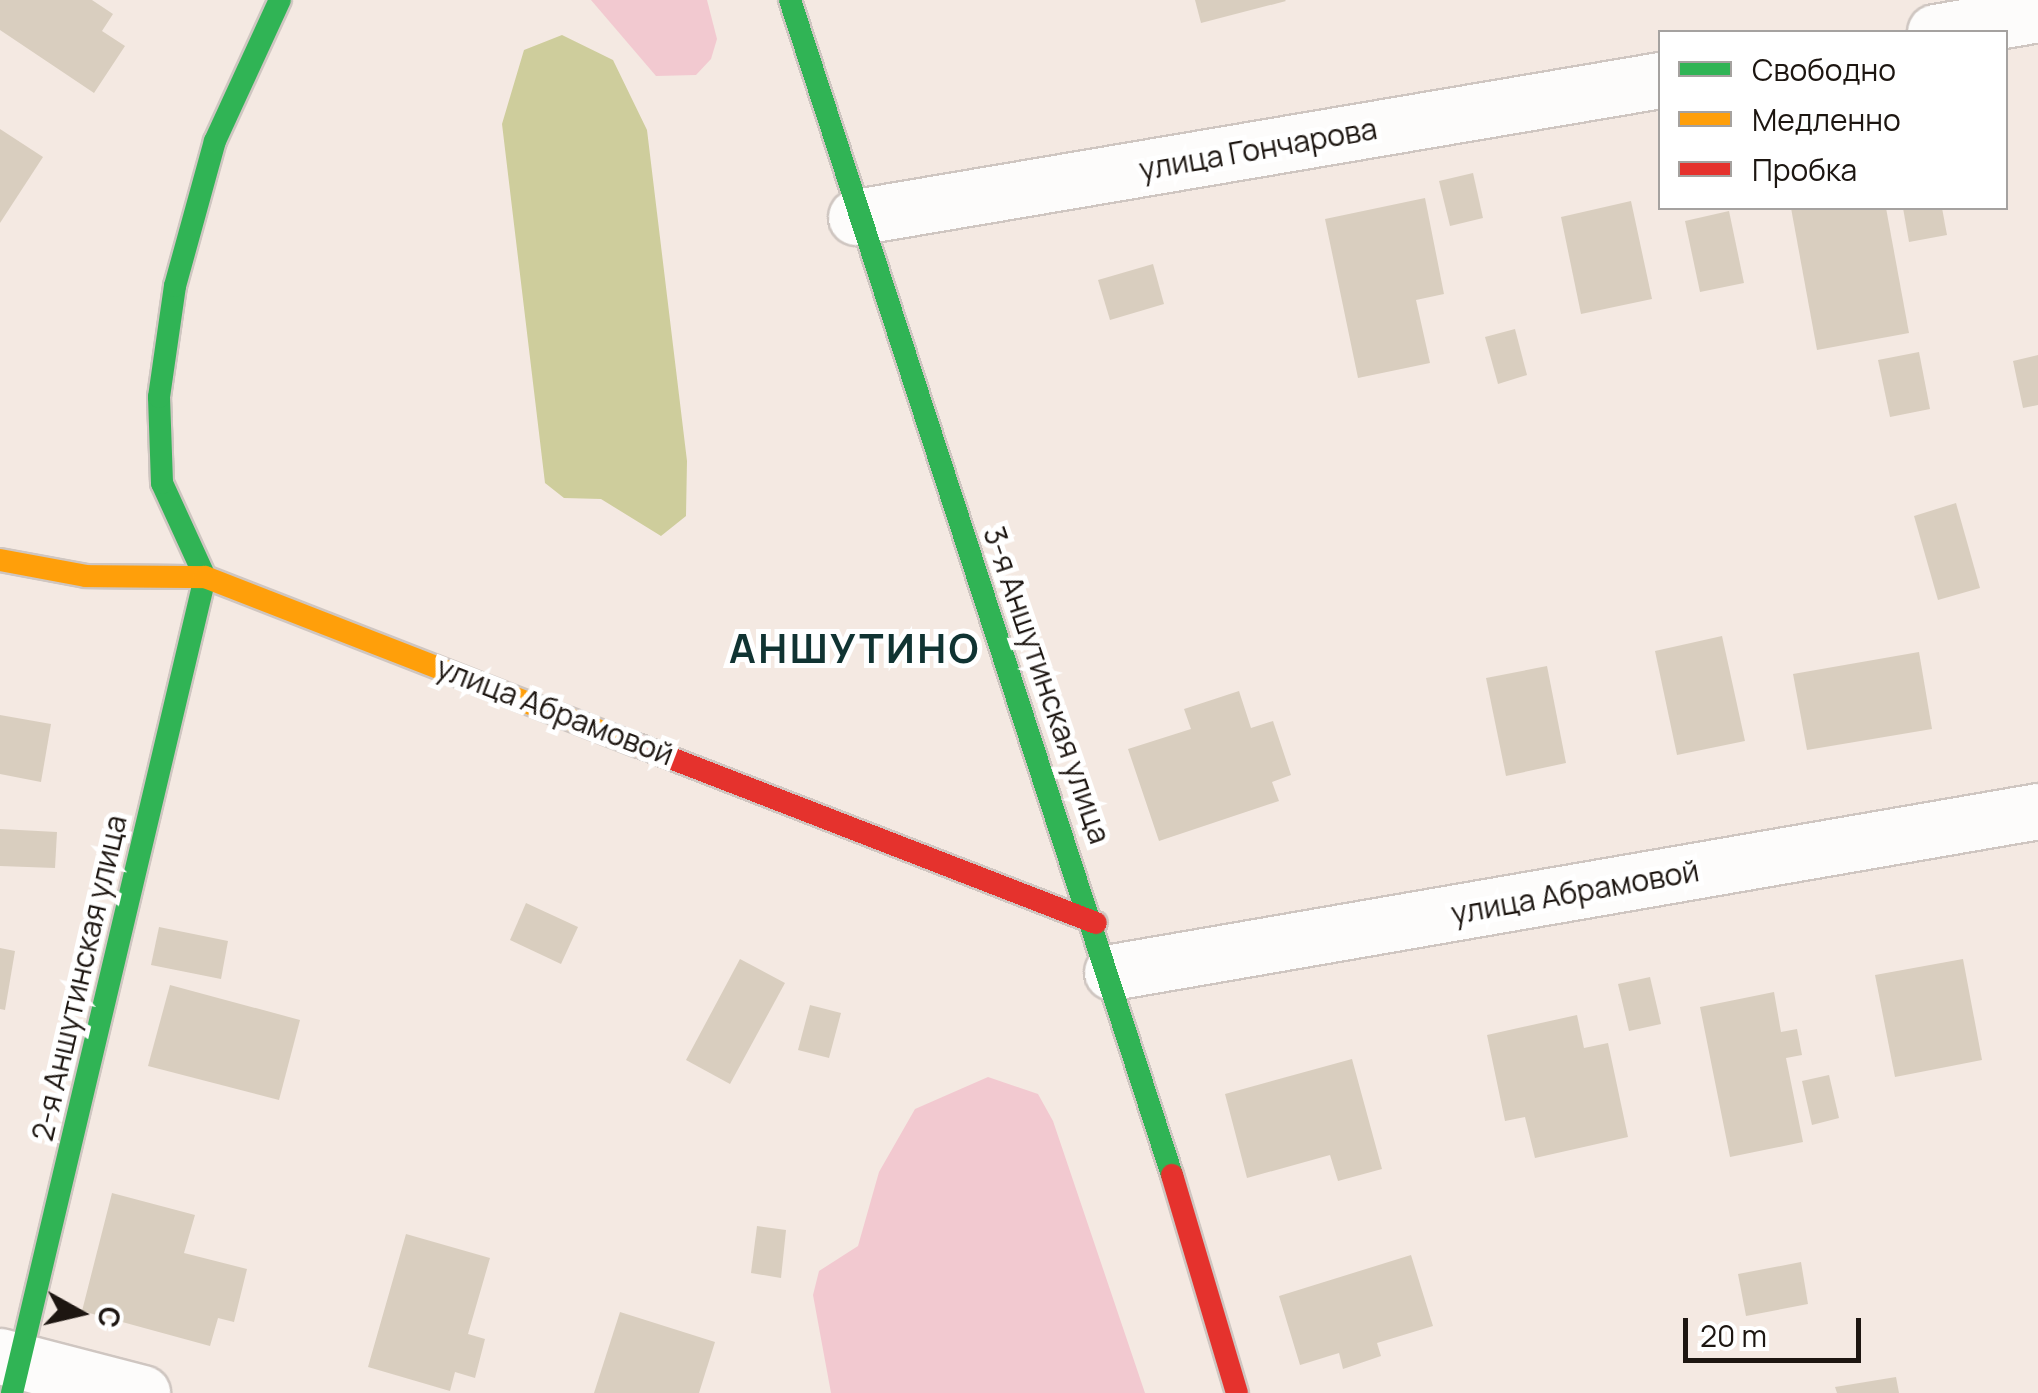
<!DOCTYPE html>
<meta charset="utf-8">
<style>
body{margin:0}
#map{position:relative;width:2038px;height:1393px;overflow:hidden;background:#f4e9e2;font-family:Manrope,sans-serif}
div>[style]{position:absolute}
.green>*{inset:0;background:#f2c9d0}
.water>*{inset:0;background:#cecd9c}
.building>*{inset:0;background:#d9cebf}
.roads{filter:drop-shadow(2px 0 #cfc6c1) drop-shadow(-2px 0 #cfc6c1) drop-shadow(0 2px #cfc6c1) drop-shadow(0 -2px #cfc6c1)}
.street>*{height:55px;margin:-27.5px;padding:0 27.5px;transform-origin:27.5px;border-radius:27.5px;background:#fdfcfb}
.fast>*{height:22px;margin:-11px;padding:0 11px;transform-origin:11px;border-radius:11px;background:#30b455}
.slow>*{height:22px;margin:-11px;padding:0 11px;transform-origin:11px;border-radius:11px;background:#ff9f0a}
.jam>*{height:22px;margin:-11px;padding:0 11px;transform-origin:11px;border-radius:11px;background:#e5322d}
span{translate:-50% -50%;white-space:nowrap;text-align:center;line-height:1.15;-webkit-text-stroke:10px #fff;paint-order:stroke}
.street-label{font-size:30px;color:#1d1611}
.district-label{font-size:40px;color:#103332;font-weight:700;letter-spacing:2.5px}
.legend{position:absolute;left:1658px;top:30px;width:350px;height:180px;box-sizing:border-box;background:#fff;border:2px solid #a5a2a0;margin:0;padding:12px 18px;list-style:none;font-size:30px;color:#1d1611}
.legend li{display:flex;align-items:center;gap:20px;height:50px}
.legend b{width:50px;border:2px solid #a5a2a0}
.north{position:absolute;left:30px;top:1263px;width:100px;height:100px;-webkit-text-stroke:8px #fff;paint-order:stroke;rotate:98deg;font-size:28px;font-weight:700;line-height:40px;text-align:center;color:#1d1611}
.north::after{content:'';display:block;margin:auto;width:35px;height:45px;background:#1d1611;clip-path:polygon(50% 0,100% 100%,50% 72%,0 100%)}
.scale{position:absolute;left:1683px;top:1318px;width:178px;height:45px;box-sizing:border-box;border:5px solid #1d1611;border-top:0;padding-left:12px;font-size:30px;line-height:35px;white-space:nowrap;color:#1d1611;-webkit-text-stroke:8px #fff;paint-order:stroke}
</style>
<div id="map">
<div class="green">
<i style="clip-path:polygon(591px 0,707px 0,717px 39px,711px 59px,696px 75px,656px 76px)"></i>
<i style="clip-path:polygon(988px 1077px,1038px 1094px,1053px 1121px,1145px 1393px,831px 1393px,813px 1295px,819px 1271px,858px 1246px,879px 1172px,915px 1109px)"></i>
</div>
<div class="water">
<i style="clip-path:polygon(562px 35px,613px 60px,647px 130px,687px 461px,686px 516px,661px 536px,601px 499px,564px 498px,545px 483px,502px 124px,524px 50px)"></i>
</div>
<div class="building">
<i style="clip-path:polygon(0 0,92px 0,113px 14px,102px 31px,125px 46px,94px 93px,0 30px)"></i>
<i style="clip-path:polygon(1195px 0,1285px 0,1286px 1px,1201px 23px)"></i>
<i style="clip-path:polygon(0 129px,43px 157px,0 223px)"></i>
<i style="clip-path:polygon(1473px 173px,1483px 218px,1450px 226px,1439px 181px)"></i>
<i style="clip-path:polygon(1425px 198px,1444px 294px,1416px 300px,1430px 363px,1358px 378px,1325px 219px)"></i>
<i style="clip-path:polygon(1631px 201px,1652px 299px,1581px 314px,1561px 217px)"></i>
<i style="clip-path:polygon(1791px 208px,1886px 208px,1909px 333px,1817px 350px)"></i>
<i style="clip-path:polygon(1903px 208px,1942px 208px,1947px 235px,1909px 242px)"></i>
<i style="clip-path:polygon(1729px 211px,1744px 283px,1700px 292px,1685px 221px)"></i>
<i style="clip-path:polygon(1153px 264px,1164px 304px,1110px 320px,1098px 280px)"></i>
<i style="clip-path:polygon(1515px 329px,1527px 375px,1498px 384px,1485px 337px)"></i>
<i style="clip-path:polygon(1919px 352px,1930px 409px,1890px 417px,1878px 360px)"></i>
<i style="clip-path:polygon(2038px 355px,2038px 405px,2023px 408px,2013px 361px)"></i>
<i style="clip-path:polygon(1956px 503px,1980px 588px,1938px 600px,1914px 516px)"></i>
<i style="clip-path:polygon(1722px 636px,1745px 741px,1677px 755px,1655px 651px)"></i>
<i style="clip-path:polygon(1919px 652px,1932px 729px,1807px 750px,1793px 674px)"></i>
<i style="clip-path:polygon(1547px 666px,1566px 763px,1506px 776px,1486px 678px)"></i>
<i style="clip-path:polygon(1239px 691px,1251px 728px,1273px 721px,1291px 775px,1272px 782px,1279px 801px,1159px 841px,1128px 749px,1191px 729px,1184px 709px)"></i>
<i style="clip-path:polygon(0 715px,51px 724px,41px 782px,0 774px)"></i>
<i style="clip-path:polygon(0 829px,57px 832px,55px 868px,0 866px)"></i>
<i style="clip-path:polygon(526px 903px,578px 927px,561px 964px,510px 940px)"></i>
<i style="clip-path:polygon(159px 927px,228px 941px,221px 979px,151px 965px)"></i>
<i style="clip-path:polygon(0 948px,15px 951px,5px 1010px,0 1009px)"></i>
<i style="clip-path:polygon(740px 959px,785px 983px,730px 1084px,686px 1060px)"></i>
<i style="clip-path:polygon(1963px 959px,1982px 1060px,1895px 1077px,1875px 975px)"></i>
<i style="clip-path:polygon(1650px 977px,1661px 1024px,1629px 1031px,1618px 984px)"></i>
<i style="clip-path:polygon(170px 985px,300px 1020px,279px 1100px,148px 1066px)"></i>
<i style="clip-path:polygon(1774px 992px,1781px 1032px,1797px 1029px,1802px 1055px,1786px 1058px,1803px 1142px,1730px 1157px,1700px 1007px)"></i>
<i style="clip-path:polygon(810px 1005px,841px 1013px,829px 1058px,798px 1050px)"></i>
<i style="clip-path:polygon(1577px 1015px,1584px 1048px,1608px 1043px,1628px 1137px,1535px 1158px,1525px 1117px,1505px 1121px,1487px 1035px)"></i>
<i style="clip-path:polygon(1352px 1059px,1382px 1169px,1338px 1181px,1330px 1155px,1247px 1178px,1225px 1094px)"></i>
<i style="clip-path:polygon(1829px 1075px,1839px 1118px,1812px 1125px,1802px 1081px)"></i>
<i style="clip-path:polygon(112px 1193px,195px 1215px,184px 1253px,247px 1269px,234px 1322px,218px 1318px,210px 1346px,82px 1311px)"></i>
<i style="clip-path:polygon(757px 1226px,786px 1230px,781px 1278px,751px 1273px)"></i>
<i style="clip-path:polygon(406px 1234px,490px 1258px,468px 1334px,485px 1339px,475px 1378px,455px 1372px,450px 1391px,368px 1367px)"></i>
<i style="clip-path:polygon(1411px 1255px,1433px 1326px,1377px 1343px,1381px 1356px,1343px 1369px,1339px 1353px,1300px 1365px,1279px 1296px)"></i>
<i style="clip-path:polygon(1801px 1262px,1808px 1304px,1746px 1316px,1738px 1274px)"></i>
<i style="clip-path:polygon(620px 1312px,715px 1342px,699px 1393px,594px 1393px)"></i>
<i style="clip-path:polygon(1896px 1377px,1899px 1393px,1837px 1393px,1835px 1387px)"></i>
</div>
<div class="roads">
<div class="street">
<i style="left:1935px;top:32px;width:105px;rotate:-9.9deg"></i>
<i style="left:856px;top:217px;width:816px;rotate:-9.67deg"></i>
<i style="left:1112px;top:972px;width:940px;rotate:-9.86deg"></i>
<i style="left:0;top:1356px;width:147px;rotate:14.6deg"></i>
</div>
<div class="fast">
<i style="left:790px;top:0;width:1236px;rotate:71.99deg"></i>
<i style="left:12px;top:1393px;width:839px;rotate:-76.69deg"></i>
<i style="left:205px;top:577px;width:103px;rotate:-114.6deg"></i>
<i style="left:162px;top:483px;width:86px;rotate:-92deg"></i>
<i style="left:159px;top:397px;width:112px;rotate:-81.8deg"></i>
<i style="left:175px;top:286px;width:150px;rotate:-74.6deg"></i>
<i style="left:215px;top:141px;width:155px;rotate:-65.3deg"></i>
</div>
<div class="slow">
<i style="left:0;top:560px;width:87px;rotate:10.5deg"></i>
<i style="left:86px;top:576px;width:119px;rotate:0.5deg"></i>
<i style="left:205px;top:577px;width:464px;rotate:21.3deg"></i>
</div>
<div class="jam">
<i style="left:637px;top:745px;width:492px;rotate:21.2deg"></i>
<i style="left:1172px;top:1175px;width:227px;rotate:73.4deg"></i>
</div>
</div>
<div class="street-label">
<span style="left:1258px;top:149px;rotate:-10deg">улица Гончарова</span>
<span style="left:1047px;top:685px;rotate:71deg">3-я Аншутинская улица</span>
<span style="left:555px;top:711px;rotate:21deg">улица Абрамовой</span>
<span style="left:1575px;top:892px;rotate:-10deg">улица Абрамовой</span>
<span style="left:79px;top:978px;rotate:-77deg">2-я Аншутинская улица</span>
</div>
<div class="district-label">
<span style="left:855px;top:648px">АНШУТИНО</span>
</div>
<ul class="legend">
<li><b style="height:12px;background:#30b455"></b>Свободно</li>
<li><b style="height:12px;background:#ff9f0a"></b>Медленно</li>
<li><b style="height:12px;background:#e5322d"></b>Пробка</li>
</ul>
<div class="north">С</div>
<div class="scale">20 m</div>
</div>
